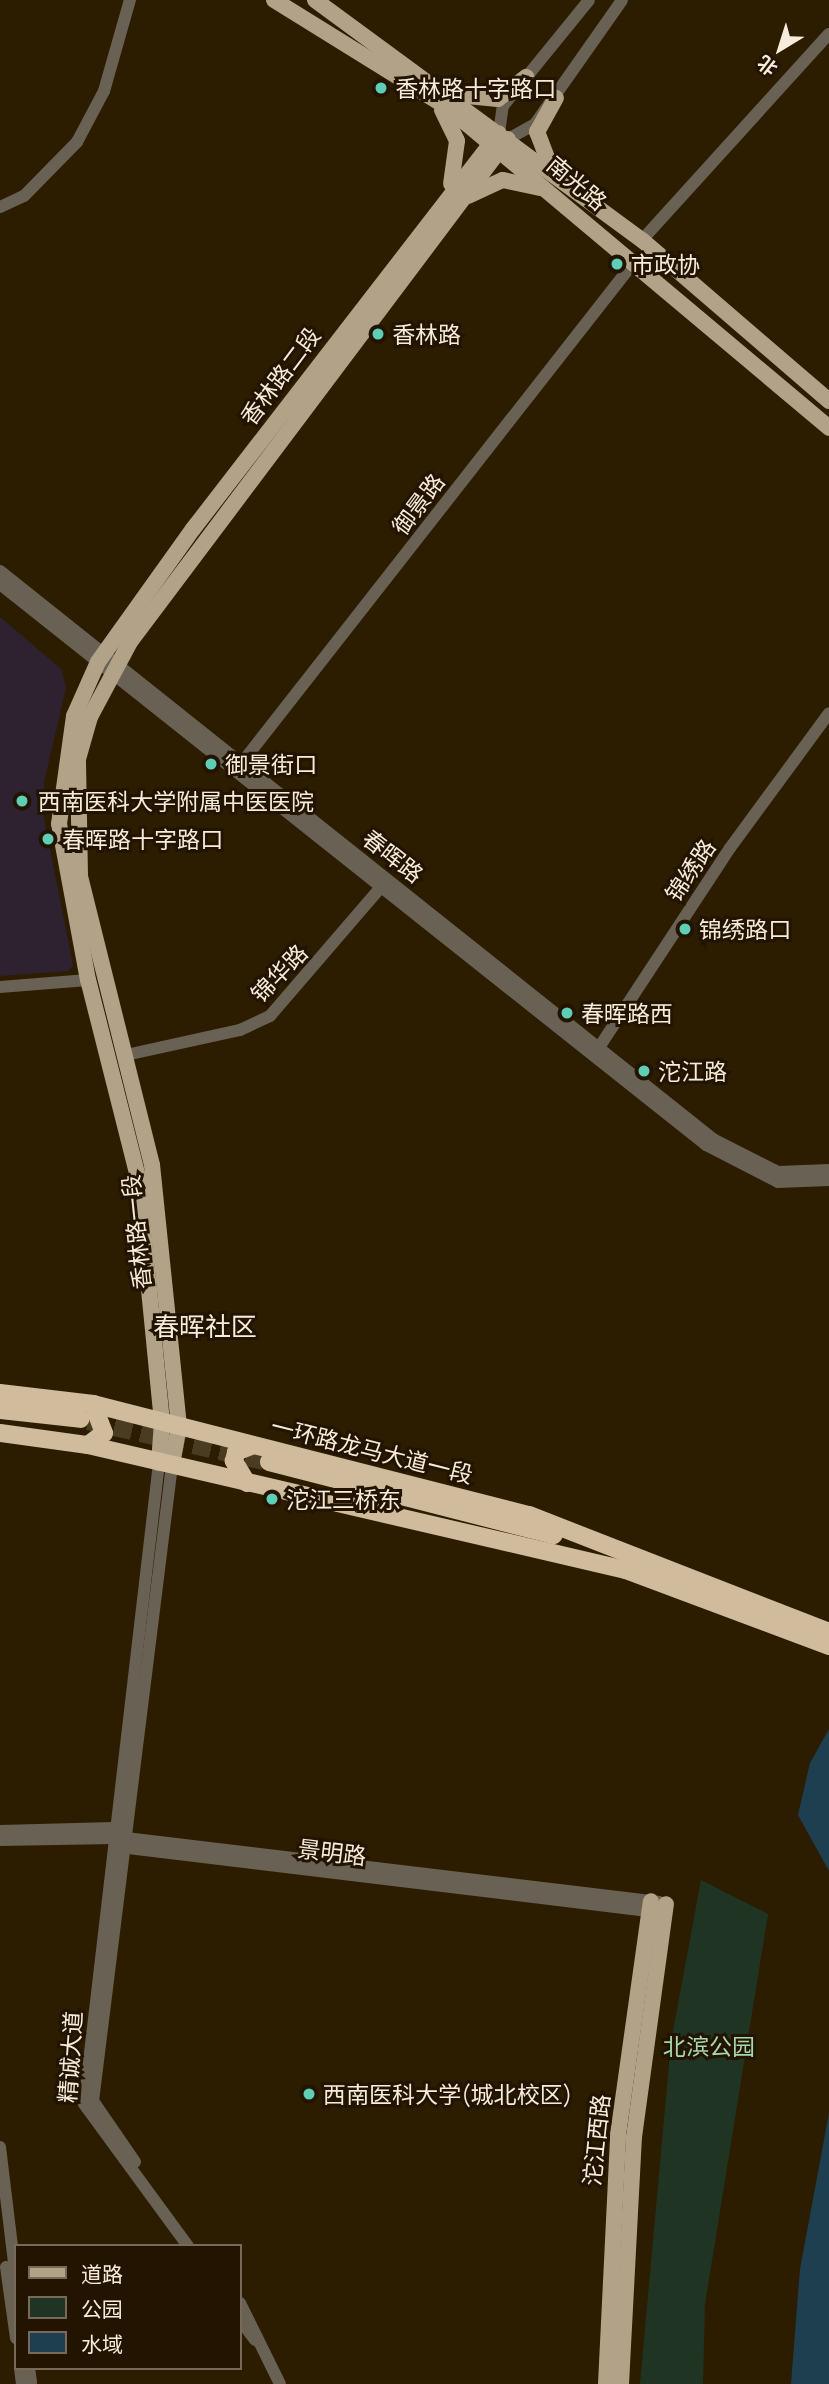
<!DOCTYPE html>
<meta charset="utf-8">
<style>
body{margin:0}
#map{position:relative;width:829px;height:2384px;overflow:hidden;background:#2c1d01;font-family:Manrope,"Noto Sans SC",sans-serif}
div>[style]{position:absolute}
.medical>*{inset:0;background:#2f2230}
.green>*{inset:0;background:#203424}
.water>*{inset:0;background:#1e3f50}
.highway-tunnel>*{height:18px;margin-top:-9px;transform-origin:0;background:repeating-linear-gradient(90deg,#4a3c22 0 18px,transparent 0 27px)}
.minor>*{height:12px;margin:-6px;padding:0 6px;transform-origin:6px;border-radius:6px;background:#696154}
.major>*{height:16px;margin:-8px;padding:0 8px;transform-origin:8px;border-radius:8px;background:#b2a288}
.highway>*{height:18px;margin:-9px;padding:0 9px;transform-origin:9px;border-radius:9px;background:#d0bc9c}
.dots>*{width:19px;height:19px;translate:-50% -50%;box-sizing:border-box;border:4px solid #221400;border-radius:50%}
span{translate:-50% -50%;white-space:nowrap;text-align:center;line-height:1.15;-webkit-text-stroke:6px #221400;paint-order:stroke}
.poi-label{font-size:23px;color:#f7ecdc}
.left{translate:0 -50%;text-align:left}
.street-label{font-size:23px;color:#f7ecdc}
.park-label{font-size:23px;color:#a6d8ae}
.quarter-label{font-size:26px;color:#f7ecdc}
.legend{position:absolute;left:14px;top:2244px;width:228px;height:126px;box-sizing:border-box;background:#221400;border:2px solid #776a58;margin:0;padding:9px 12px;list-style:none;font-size:21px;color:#f7ecdc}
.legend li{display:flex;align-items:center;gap:14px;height:35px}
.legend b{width:35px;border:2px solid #776a58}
.north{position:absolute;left:745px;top:14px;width:70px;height:70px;-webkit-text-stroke:5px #221400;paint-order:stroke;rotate:218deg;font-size:19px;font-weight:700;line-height:28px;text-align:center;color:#f7ecdc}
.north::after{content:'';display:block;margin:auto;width:24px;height:32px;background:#f7ecdc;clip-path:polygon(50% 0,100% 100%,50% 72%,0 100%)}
</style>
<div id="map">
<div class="medical">
<i style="clip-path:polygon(0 617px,61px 669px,66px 688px,44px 782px,44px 819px,73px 965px,68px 971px,0 976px)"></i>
</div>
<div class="green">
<i style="clip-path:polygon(701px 1880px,768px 1914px,705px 2304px,703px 2384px,640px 2384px,671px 2042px)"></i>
</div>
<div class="water">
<i style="clip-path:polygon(829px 1729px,829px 1871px,798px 1815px,810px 1763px)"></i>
<i style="clip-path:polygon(829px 2113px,829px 2384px,791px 2384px,800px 2269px)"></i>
</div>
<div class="highway-tunnel">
<i style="left:88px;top:1421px;width:186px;rotate:12.8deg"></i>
</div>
<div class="minor">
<i style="left:499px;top:133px;width:27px;rotate:-82deg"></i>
<i style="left:503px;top:106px;width:136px;rotate:-50.9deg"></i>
<i style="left:508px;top:139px;width:31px;rotate:-29deg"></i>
<i style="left:535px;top:124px;width:151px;rotate:-54.9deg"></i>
<i style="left:0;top:207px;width:26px;rotate:-25deg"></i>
<i style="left:24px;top:196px;width:76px;rotate:-45.5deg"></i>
<i style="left:77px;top:142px;width:58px;rotate:-62.1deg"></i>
<i style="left:104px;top:91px;width:95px;rotate:-74.1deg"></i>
<i style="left:642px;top:240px;width:278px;rotate:-47.8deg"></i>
<i style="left:0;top:571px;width:912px;rotate:38.54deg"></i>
<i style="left:713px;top:1139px;width:73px;rotate:26.9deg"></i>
<i style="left:778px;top:1172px;width:51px;rotate:-2.2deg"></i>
<i style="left:0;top:584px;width:902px;rotate:38.47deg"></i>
<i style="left:706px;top:1145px;width:81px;rotate:27.2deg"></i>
<i style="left:778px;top:1182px;width:51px;rotate:-2.2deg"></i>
<i style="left:237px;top:769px;width:644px;rotate:-51.94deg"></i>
<i style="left:0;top:987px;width:88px;rotate:-4.5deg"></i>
<i style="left:596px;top:1052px;width:244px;rotate:-56.7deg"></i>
<i style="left:730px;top:848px;width:167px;rotate:-53.7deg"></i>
<i style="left:126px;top:1055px;width:117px;rotate:-12.4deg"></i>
<i style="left:240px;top:1030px;width:33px;rotate:-25deg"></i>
<i style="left:270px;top:1016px;width:178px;rotate:-49.3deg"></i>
<i style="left:159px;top:1463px;width:645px;rotate:96.67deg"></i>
<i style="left:84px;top:2104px;width:176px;rotate:53.8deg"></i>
<i style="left:0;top:1831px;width:114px;rotate:-1.5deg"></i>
<i style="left:114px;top:1828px;width:16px;rotate:40deg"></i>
<i style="left:126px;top:1838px;width:537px;rotate:6.85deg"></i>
<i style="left:0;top:1840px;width:114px;rotate:-1deg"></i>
<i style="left:120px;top:1847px;width:540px;rotate:6.91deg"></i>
<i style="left:0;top:2147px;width:133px;rotate:83.1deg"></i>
<i style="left:135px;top:2162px;width:74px;rotate:-124.5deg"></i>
<i style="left:93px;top:2101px;width:641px;rotate:-82.92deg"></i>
<i style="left:6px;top:2267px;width:72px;rotate:82deg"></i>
<i style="left:240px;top:2303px;width:90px;rotate:63.7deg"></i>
<i style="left:240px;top:2320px;width:25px;rotate:53deg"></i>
<i style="left:20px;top:2368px;width:16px;rotate:83deg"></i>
<i style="left:22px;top:2384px;width:9px;rotate:-13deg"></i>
<i style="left:31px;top:2382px;width:14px;rotate:-98deg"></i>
</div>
<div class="major">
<i style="left:274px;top:0;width:205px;rotate:31.8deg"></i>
<i style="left:448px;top:108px;width:498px;rotate:40deg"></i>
<i style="left:315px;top:0;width:406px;rotate:36.3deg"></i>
<i style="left:642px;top:240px;width:247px;rotate:40.7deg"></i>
<i style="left:457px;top:95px;width:41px;rotate:5.6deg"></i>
<i style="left:498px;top:99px;width:36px;rotate:-38deg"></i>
<i style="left:442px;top:110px;width:34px;rotate:64deg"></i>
<i style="left:457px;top:141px;width:43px;rotate:97.9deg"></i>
<i style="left:551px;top:168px;width:39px;rotate:-111deg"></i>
<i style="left:537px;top:132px;width:39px;rotate:-61deg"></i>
<i style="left:468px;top:196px;width:38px;rotate:-25deg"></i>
<i style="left:503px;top:180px;width:39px;rotate:12deg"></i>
<i style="left:159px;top:1463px;width:41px;rotate:-85.8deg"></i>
<i style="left:162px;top:1422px;width:246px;rotate:-95.6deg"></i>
<i style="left:138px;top:1177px;width:203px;rotate:-104.2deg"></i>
<i style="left:88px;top:980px;width:159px;rotate:-100.5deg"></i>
<i style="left:59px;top:824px;width:109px;rotate:-82.1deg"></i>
<i style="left:74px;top:716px;width:59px;rotate:-66deg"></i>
<i style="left:98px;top:662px;width:163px;rotate:-54.5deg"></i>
<i style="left:193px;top:529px;width:500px;rotate:-52.31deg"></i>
<i style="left:172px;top:1465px;width:40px;rotate:-80deg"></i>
<i style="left:179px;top:1426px;width:262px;rotate:-95.9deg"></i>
<i style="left:152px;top:1165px;width:298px;rotate:-104deg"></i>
<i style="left:80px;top:876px;width:117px;rotate:-91deg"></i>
<i style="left:78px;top:759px;width:44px;rotate:-74.1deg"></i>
<i style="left:90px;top:717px;width:85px;rotate:-61.9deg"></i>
<i style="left:130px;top:642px;width:629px;rotate:-53.08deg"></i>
<i style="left:606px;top:2384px;width:249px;rotate:-87.2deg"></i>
<i style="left:618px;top:2135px;width:236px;rotate:-82deg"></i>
<i style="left:621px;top:2384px;width:247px;rotate:-87deg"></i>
<i style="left:634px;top:2137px;width:235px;rotate:-82.2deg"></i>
</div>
<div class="highway">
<i style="left:0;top:1393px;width:94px;rotate:6.7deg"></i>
<i style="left:93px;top:1404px;width:450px;rotate:14.3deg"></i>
<i style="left:529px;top:1515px;width:322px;rotate:21.3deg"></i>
<i style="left:0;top:1410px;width:81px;rotate:6.3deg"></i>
<i style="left:0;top:1433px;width:89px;rotate:7.8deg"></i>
<i style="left:88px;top:1445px;width:552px;rotate:13.08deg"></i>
<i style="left:626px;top:1570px;width:217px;rotate:20.5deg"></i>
<i style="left:88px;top:1445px;width:20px;rotate:-37deg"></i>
<i style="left:104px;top:1433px;width:31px;rotate:-111deg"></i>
<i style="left:269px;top:1462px;width:294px;rotate:14.4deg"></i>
<i style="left:247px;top:1483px;width:26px;rotate:-121deg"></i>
<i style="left:234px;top:1461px;width:9px;rotate:-77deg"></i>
<i style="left:236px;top:1452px;width:18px;rotate:-22deg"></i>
</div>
<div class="dots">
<i style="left:381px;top:88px;background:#5eceb7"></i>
<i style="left:617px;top:264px;background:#5eceb7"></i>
<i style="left:378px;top:334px;background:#5eceb7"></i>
<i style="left:211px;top:764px;background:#5eceb7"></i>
<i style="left:22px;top:801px;background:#5eceb7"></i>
<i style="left:48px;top:839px;background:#5eceb7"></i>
<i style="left:685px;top:929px;background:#5eceb7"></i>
<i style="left:567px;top:1013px;background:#5eceb7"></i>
<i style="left:644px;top:1071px;background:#5eceb7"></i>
<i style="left:272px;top:1499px;background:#5eceb7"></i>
<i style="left:309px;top:2094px;background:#5eceb7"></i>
</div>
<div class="poi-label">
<span class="left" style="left:395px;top:88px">香林路十字路口</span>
<span class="left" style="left:631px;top:264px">市政协</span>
<span class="left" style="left:392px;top:334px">香林路</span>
<span class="left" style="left:225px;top:764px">御景街口</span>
<span class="left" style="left:38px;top:801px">西南医科大学附属中医医院</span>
<span class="left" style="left:62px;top:839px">春晖路十字路口</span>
<span class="left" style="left:699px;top:929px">锦绣路口</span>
<span class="left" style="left:581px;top:1013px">春晖路西</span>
<span class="left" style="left:658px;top:1071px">沱江路</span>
<span class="left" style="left:286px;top:1499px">沱江三桥东</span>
<span class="left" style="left:323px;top:2094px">西南医科大学(城北校区)</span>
</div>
<div class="street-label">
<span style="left:577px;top:183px;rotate:40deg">南光路</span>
<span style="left:280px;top:376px;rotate:-53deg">香林路二段</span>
<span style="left:418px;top:504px;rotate:-53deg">御景路</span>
<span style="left:393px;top:856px;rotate:38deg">春晖路</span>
<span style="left:690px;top:870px;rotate:-56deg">锦绣路</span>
<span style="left:279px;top:973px;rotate:-46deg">锦华路</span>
<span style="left:136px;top:1232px;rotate:-96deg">香林路一段</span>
<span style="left:372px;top:1450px;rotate:14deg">一环路龙马大道一段</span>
<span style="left:332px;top:1852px;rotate:7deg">景明路</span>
<span style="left:70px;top:2057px;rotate:-86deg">精诚大道</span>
<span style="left:596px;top:2140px;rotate:-84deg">沱江西路</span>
</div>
<div class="park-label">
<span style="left:709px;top:2046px">北滨公园</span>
</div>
<div class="quarter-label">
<span style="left:205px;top:1327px">春晖社区</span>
</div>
<ul class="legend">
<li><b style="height:9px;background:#b2a288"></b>道路</li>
<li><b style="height:19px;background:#203424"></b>公园</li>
<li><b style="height:19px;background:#1e3f50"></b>水域</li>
</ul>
<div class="north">北</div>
</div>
